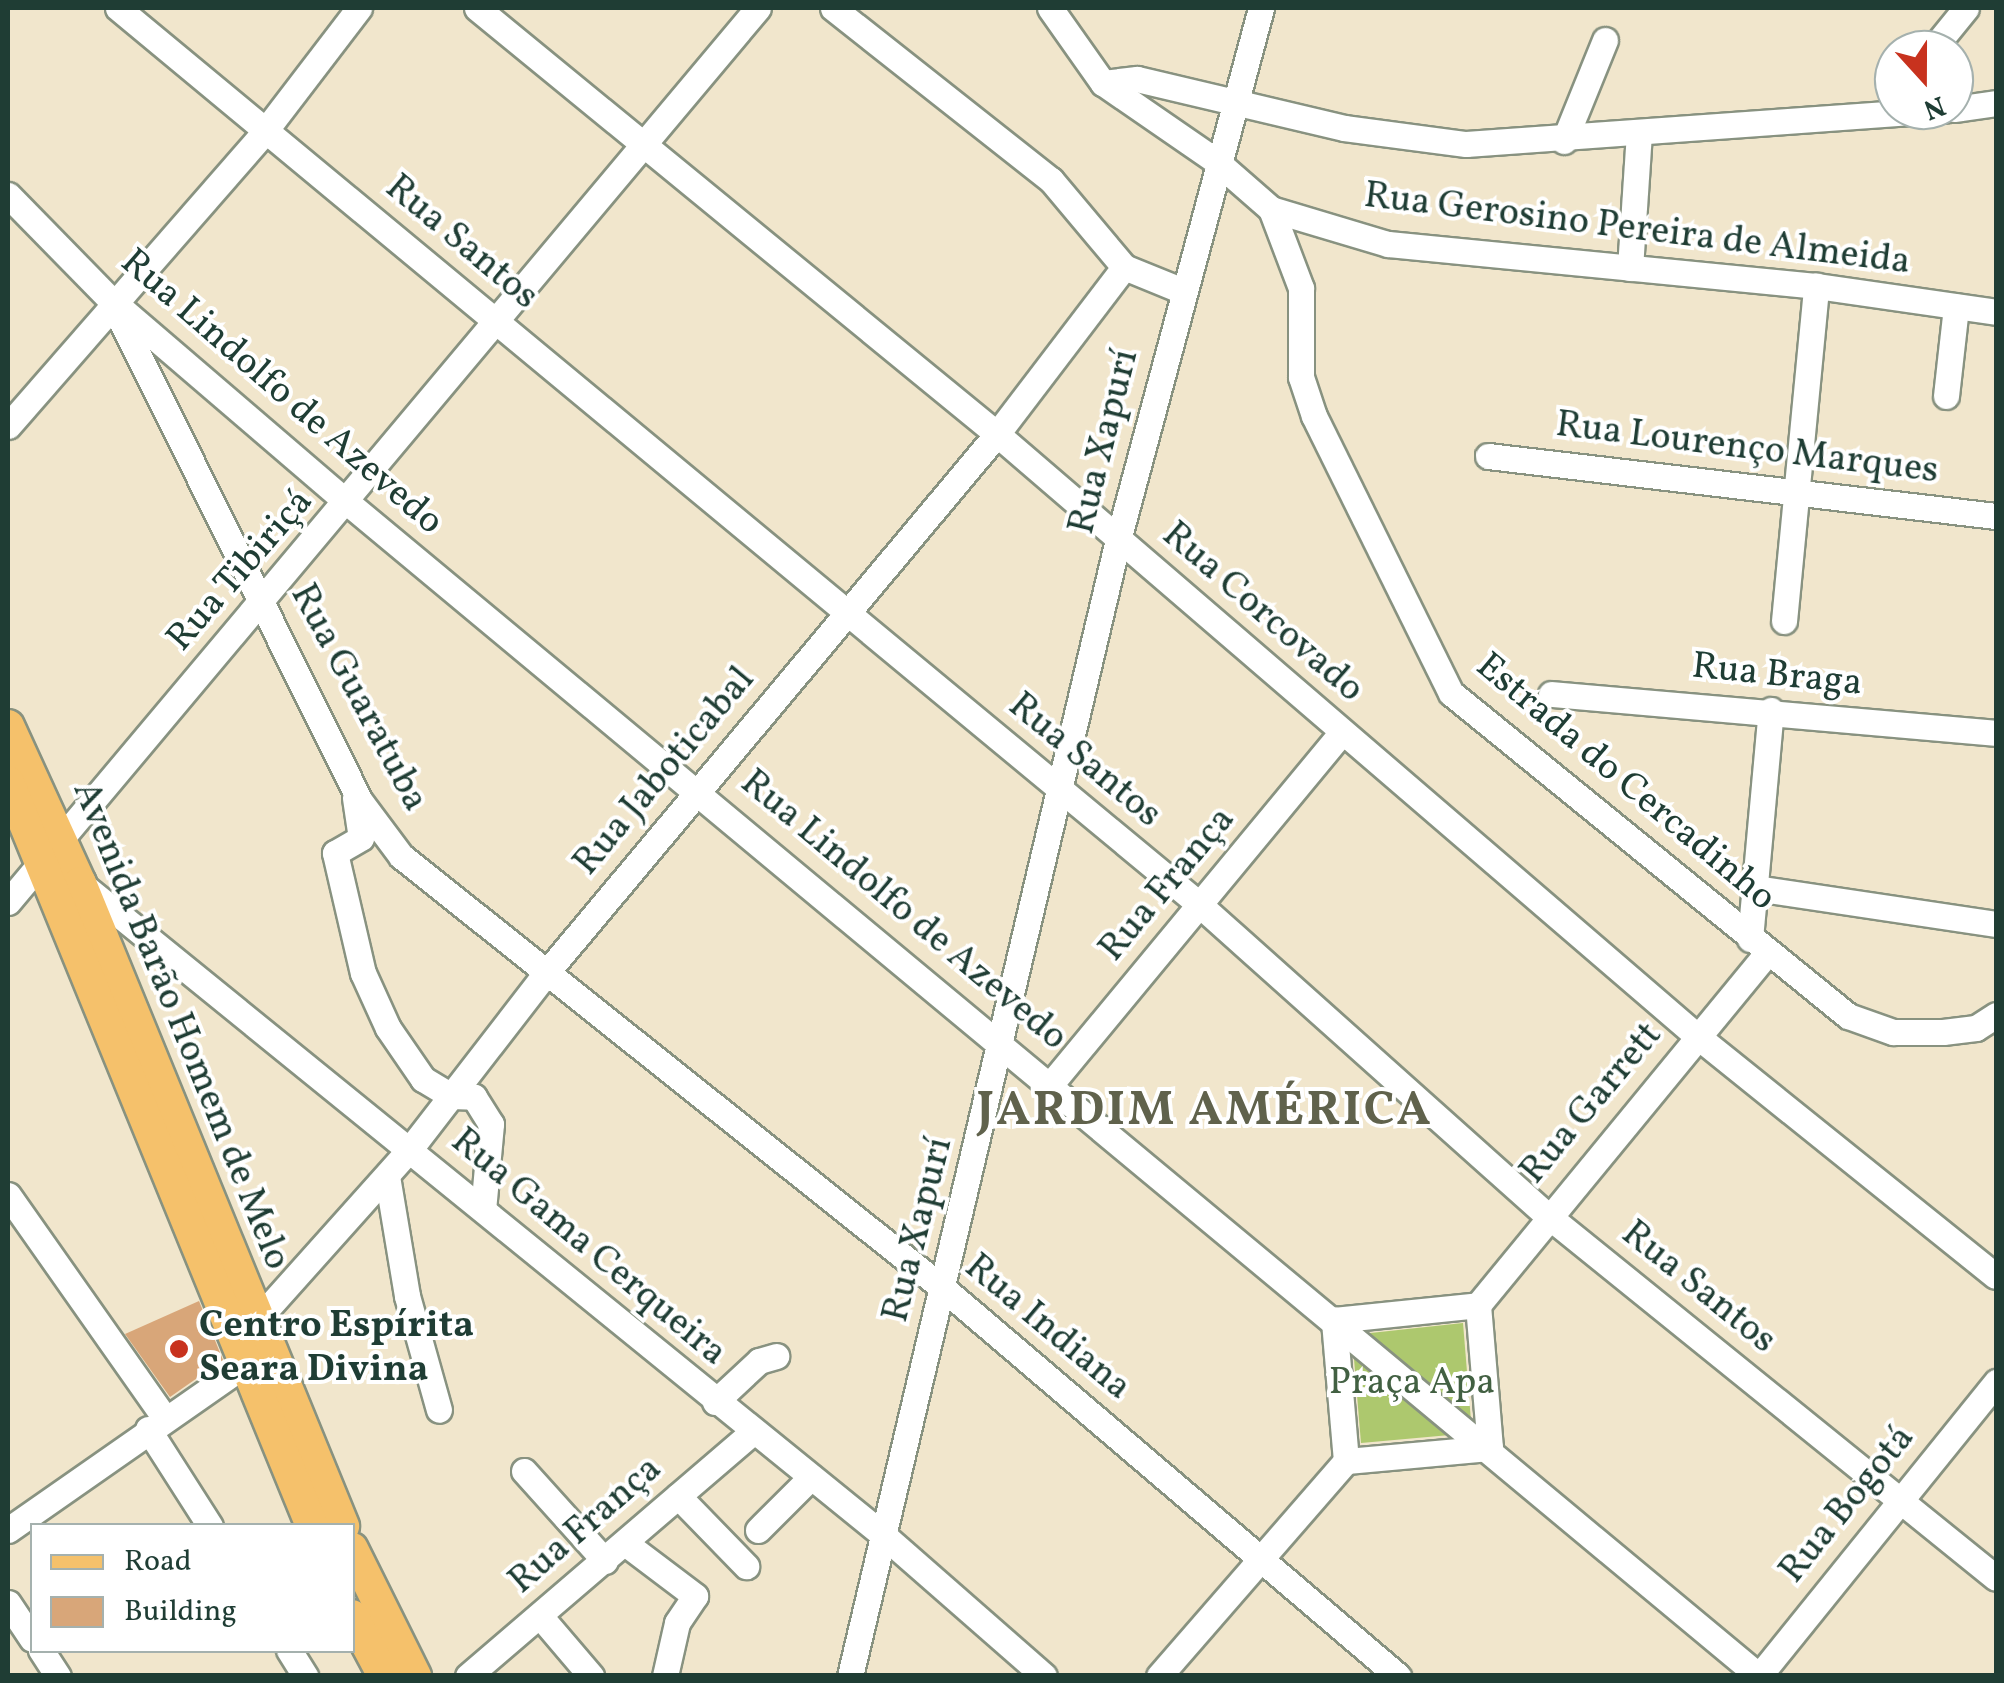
<!DOCTYPE html>
<meta charset="utf-8">
<style>
body{margin:0}
#map{position:relative;width:2004px;height:1683px;overflow:hidden;background:#f1e6cc;font-family:Vollkorn,serif}
div>[style]{position:absolute}
.green>*{inset:0;background:#adc86e}
.building>*{inset:0;background:#d8a679}
.roads{filter:drop-shadow(2px 0 #889280) drop-shadow(-2px 0 #889280) drop-shadow(0 2px #889280) drop-shadow(0 -2px #889280)}
.minor>*{height:25px;margin:-12.5px;padding:0 12.5px;transform-origin:12.5px;border-radius:12.5px;background:#fff}
.major>*{height:32px;margin:-16px;padding:0 16px;transform-origin:16px;border-radius:16px;background:#f5c16b}
.dots>*{width:28px;height:28px;translate:-50% -50%;box-sizing:border-box;border:5px solid #fff;border-radius:50%}
span{translate:-50% -50%;white-space:nowrap;text-align:center;line-height:1.15;-webkit-text-stroke:8px #fff;paint-order:stroke}
.street-label{font-size:38px;color:#1f3d34}
.poi-label{font-size:38px;color:#1f3d34;font-weight:700}
.left{translate:0 -50%;text-align:left}
.park-label{font-size:38px;color:#426042}
.district-label{font-size:48px;color:#60624c;font-weight:700;letter-spacing:2.5px}
.frame{position:absolute;inset:0;border:10px solid #1f3d34;pointer-events:none}
.legend{position:absolute;left:30px;top:1523px;width:325px;height:130px;box-sizing:border-box;background:#fff;border:2px solid #a5b1ae;margin:0;padding:12px 18px;list-style:none;font-size:30px;color:#1f3d34}
.legend li{display:flex;align-items:center;gap:20px;height:50px}
.legend b{width:50px;border:2px solid #a5b1ae}
.north{position:absolute;left:1874px;top:30px;width:100px;height:100px;box-sizing:border-box;background:#fff;border:2px solid #a5b1ae;border-radius:50%;rotate:159deg;font-size:28px;font-weight:700;line-height:40px;text-align:center;color:#1f3d34}
.north::after{content:'';display:block;margin:auto;width:35px;height:45px;background:#c8321e;clip-path:polygon(50% 0,100% 100%,50% 72%,0 100%)}
</style>
<div id="map">
<div class="green">
<i style="clip-path:polygon(1463px 1323px,1472px 1433px,1361px 1443px,1352px 1335px)"></i>
</div>
<div class="building">
<i style="clip-path:polygon(199px 1301px,223px 1360px,170px 1397px,125px 1334px)"></i>
</div>
<div class="roads">
<div class="minor">
<i style="left:118px;top:8px;width:1407px;rotate:39.66deg"></i>
<i style="left:1201px;top:906px;width:464px;rotate:41.8deg"></i>
<i style="left:1547px;top:1215px;width:577px;rotate:38.95deg"></i>
<i style="left:477px;top:8px;width:672px;rotate:39.33deg"></i>
<i style="left:997px;top:434px;width:923px;rotate:40.7deg"></i>
<i style="left:1697px;top:1036px;width:383px;rotate:38.8deg"></i>
<i style="left:833px;top:8px;width:278px;rotate:38.3deg"></i>
<i style="left:1051px;top:180px;width:114px;rotate:50deg"></i>
<i style="left:1124px;top:267px;width:64px;rotate:22.1deg"></i>
<i style="left:1050px;top:8px;width:92px;rotate:54.8deg"></i>
<i style="left:1103px;top:83px;width:137px;rotate:34.6deg"></i>
<i style="left:1216px;top:161px;width:73px;rotate:41.1deg"></i>
<i style="left:1271px;top:209px;width:85px;rotate:69.2deg"></i>
<i style="left:1301px;top:288px;width:89px;rotate:90deg"></i>
<i style="left:1301px;top:377px;width:41px;rotate:71.6deg"></i>
<i style="left:1314px;top:416px;width:309px;rotate:63.7deg"></i>
<i style="left:1451px;top:693px;width:512px;rotate:39.13deg"></i>
<i style="left:1848px;top:1016px;width:48px;rotate:19.6deg"></i>
<i style="left:1893px;top:1032px;width:50px"></i>
<i style="left:1943px;top:1032px;width:33px;rotate:-7deg"></i>
<i style="left:1976px;top:1028px;width:24px;rotate:-33deg"></i>
<i style="left:1932px;top:50px;width:54px;rotate:-51deg"></i>
<i style="left:1103px;top:83px;width:34px;rotate:-7deg"></i>
<i style="left:1137px;top:79px;width:213px;rotate:13.3deg"></i>
<i style="left:1344px;top:128px;width:123px;rotate:7.5deg"></i>
<i style="left:1466px;top:144px;width:481px;rotate:-4.1deg"></i>
<i style="left:1954px;top:109px;width:42px;rotate:-8.1deg"></i>
<i style="left:1564px;top:141px;width:109px;rotate:-67.9deg"></i>
<i style="left:8px;top:195px;width:147px;rotate:45.6deg"></i>
<i style="left:111px;top:300px;width:312px;rotate:40.6deg"></i>
<i style="left:348px;top:503px;width:1835px;rotate:39.74deg"></i>
<i style="left:1271px;top:209px;width:122px;rotate:16.7deg"></i>
<i style="left:1388px;top:244px;width:430px;rotate:5.6deg"></i>
<i style="left:1816px;top:286px;width:182px;rotate:8.2deg"></i>
<i style="left:1630px;top:268px;width:135px;rotate:-86.2deg"></i>
<i style="left:118px;top:314px;width:544px;rotate:63.58deg"></i>
<i style="left:360px;top:801px;width:69px;rotate:53.3deg"></i>
<i style="left:401px;top:856px;width:695px;rotate:38.57deg"></i>
<i style="left:944px;top:1289px;width:597px;rotate:40.45deg"></i>
<i style="left:1946px;top:396px;width:90px;rotate:-83.6deg"></i>
<i style="left:8px;top:426px;width:391px;rotate:-48.9deg"></i>
<i style="left:265px;top:131px;width:155px;rotate:-52.6deg"></i>
<i style="left:1488px;top:456px;width:512px;rotate:6.74deg"></i>
<i style="left:1784px;top:621px;width:337px;rotate:-84.5deg"></i>
<i style="left:1551px;top:694px;width:447px;rotate:5deg"></i>
<i style="left:355px;top:798px;width:40px;rotate:81.5deg"></i>
<i style="left:361px;top:838px;width:30px;rotate:150deg"></i>
<i style="left:335px;top:853px;width:123px;rotate:76.9deg"></i>
<i style="left:363px;top:973px;width:60px;rotate:65.6deg"></i>
<i style="left:388px;top:1028px;width:62px;rotate:55.5deg"></i>
<i style="left:423px;top:1079px;width:33px;rotate:31deg"></i>
<i style="left:451px;top:1096px;width:23px;rotate:2deg"></i>
<i style="left:474px;top:1097px;width:32px;rotate:58deg"></i>
<i style="left:491px;top:1124px;width:86px;rotate:95.3deg"></i>
<i style="left:80px;top:883px;width:1033px;rotate:39.07deg"></i>
<i style="left:882px;top:1534px;width:215px;rotate:41.2deg"></i>
<i style="left:1755px;top:888px;width:244px;rotate:8.5deg"></i>
<i style="left:8px;top:902px;width:1167px;rotate:-50.01deg"></i>
<i style="left:1750px;top:939px;width:230px;rotate:-84.8deg"></i>
<i style="left:1050px;top:1085px;width:458px;rotate:-50.4deg"></i>
<i style="left:387px;top:1176px;width:122px;rotate:80.5deg"></i>
<i style="left:407px;top:1296px;width:118px;rotate:74.3deg"></i>
<i style="left:8px;top:1195px;width:273px;rotate:54.9deg"></i>
<i style="left:1478px;top:1305px;width:144px;rotate:85.2deg"></i>
<i style="left:1490px;top:1448px;width:145px;rotate:174.8deg"></i>
<i style="left:1346px;top:1461px;width:142px;rotate:-94.9deg"></i>
<i style="left:1334px;top:1320px;width:145px;rotate:-5.9deg"></i>
<i style="left:1478px;top:1305px;width:455px;rotate:-50.6deg"></i>
<i style="left:257px;top:1320px;width:229px;rotate:-48.2deg"></i>
<i style="left:410px;top:1149px;width:224px;rotate:-52.3deg"></i>
<i style="left:547px;top:972px;width:701px;rotate:-50.09deg"></i>
<i style="left:997px;top:434px;width:210px;rotate:-52.7deg"></i>
<i style="left:715px;top:1402px;width:60px;rotate:-43deg"></i>
<i style="left:759px;top:1361px;width:18px;rotate:-16deg"></i>
<i style="left:148px;top:1429px;width:115px;rotate:57.4deg"></i>
<i style="left:524px;top:1471px;width:121px;rotate:48deg"></i>
<i style="left:678px;top:1496px;width:98px;rotate:45.8deg"></i>
<i style="left:8px;top:1530px;width:292px;rotate:-34.9deg"></i>
<i style="left:758px;top:1530px;width:75px;rotate:-45deg"></i>
<i style="left:625px;top:1543px;width:88px;rotate:37.1deg"></i>
<i style="left:695px;top:1596px;width:32px;rotate:124deg"></i>
<i style="left:677px;top:1623px;width:54px;rotate:102.8deg"></i>
<i style="left:8px;top:1603px;width:43px;rotate:56.3deg"></i>
<i style="left:540px;top:1616px;width:79px;rotate:49.6deg"></i>
<i style="left:41px;top:1650px;width:31px;rotate:57deg"></i>
<i style="left:289px;top:1650px;width:31px;rotate:58deg"></i>
<i style="left:468px;top:1676px;width:374px;rotate:-40.6deg"></i>
<i style="left:850px;top:1676px;width:1167px;rotate:-76.73deg"></i>
<i style="left:1118px;top:540px;width:551px;rotate:-74.95deg"></i>
<i style="left:1159px;top:1676px;width:285px;rotate:-49deg"></i>
<i style="left:1759px;top:1676px;width:378px;rotate:-51.1deg"></i>
</div>
<div class="major">
<i style="left:8px;top:726px;width:173px;rotate:65.4deg"></i>
<i style="left:80px;top:883px;width:695px;rotate:67.75deg"></i>
<i style="left:8px;top:782px;width:804px;rotate:67.77deg"></i>
<i style="left:352px;top:1549px;width:142px;rotate:63.6deg"></i>
<i style="left:352px;top:1616px;width:68px;rotate:61.9deg"></i>
</div>
</div>
<div class="dots">
<i style="left:179px;top:1349px;background:#c8321e"></i>
</div>
<div class="street-label">
<span style="left:1637px;top:230px;rotate:7deg">Rua Gerosino Pereira de Almeida</span>
<span style="left:461px;top:243px;rotate:40deg">Rua Santos</span>
<span style="left:281px;top:393px;rotate:41deg">Rua Lindolfo de Azevedo</span>
<span style="left:1105px;top:442px;rotate:-76deg">Rua Xapurí</span>
<span style="left:1747px;top:449px;rotate:7deg">Rua Lourenço Marques</span>
<span style="left:241px;top:571px;rotate:-49deg">Rua Tibiriçá</span>
<span style="left:1262px;top:613px;rotate:41deg">Rua Corcovado</span>
<span style="left:1777px;top:676px;rotate:6deg">Rua Braga</span>
<span style="left:358px;top:698px;rotate:62deg">Rua Guaratuba</span>
<span style="left:1084px;top:761px;rotate:40deg">Rua Santos</span>
<span style="left:665px;top:772px;rotate:-50deg">Rua Jaboticabal</span>
<span style="left:1625px;top:783px;rotate:40deg">Estrada do Cercadinho</span>
<span style="left:1168px;top:885px;rotate:-50deg">Rua França</span>
<span style="left:903px;top:911px;rotate:40deg">Rua Lindolfo de Azevedo</span>
<span style="left:180px;top:1026px;rotate:68deg">Avenida Barão Homem de Melo</span>
<span style="left:1592px;top:1104px;rotate:-50deg">Rua Garrett</span>
<span style="left:919px;top:1230px;rotate:-76deg">Rua Xapurí</span>
<span style="left:588px;top:1248px;rotate:40deg">Rua Gama Cerqueira</span>
<span style="left:1698px;top:1288px;rotate:39deg">Rua Santos</span>
<span style="left:1047px;top:1328px;rotate:40deg">Rua Indiana</span>
<span style="left:1848px;top:1505px;rotate:-51deg">Rua Bogotá</span>
<span style="left:586px;top:1526px;rotate:-41deg">Rua França</span>
</div>
<div class="poi-label">
<span class="left" style="left:199px;top:1349px">Centro Espírita<br>Seara Divina</span>
</div>
<div class="park-label">
<span style="left:1412px;top:1384px">Praça Apa</span>
</div>
<div class="district-label">
<span style="left:1205px;top:1112px">JARDIM AMÉRICA</span>
</div>
<div class="frame"></div>
<ul class="legend">
<li><b style="height:12px;background:#f5c16b"></b>Road</li>
<li><b style="height:28px;background:#d8a679"></b>Building</li>
</ul>
<div class="north">N</div>
</div>
